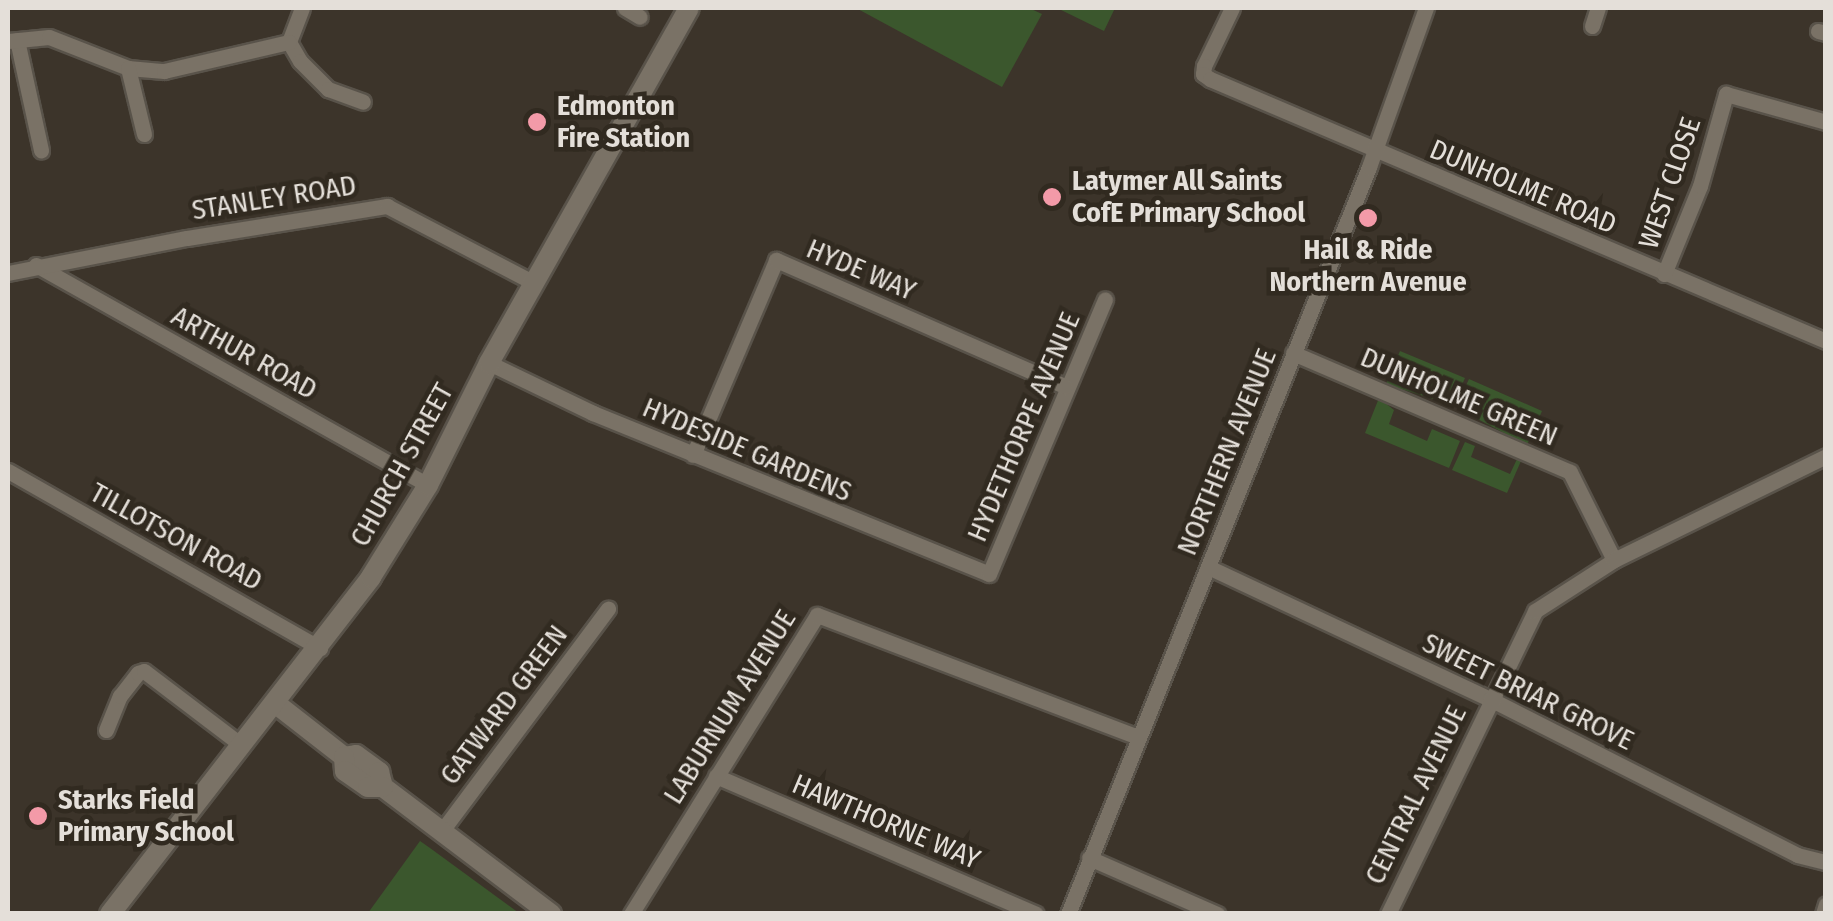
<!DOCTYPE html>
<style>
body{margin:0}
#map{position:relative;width:1833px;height:921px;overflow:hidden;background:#3c342a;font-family:"Fira Sans Condensed",sans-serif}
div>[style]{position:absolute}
.green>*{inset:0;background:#3b572d}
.roads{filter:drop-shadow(2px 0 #59534a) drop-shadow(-2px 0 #59534a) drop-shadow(0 2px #59534a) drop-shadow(0 -2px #59534a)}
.street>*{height:15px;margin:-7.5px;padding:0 7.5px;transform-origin:7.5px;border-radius:7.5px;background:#7a7266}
.secondary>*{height:20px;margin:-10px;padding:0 10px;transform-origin:10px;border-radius:10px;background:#7a7266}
.dots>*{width:28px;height:28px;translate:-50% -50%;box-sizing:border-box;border:5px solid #312a20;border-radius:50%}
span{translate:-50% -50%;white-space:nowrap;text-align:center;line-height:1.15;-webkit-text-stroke:9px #312a20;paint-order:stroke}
.poi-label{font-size:28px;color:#e4dfd9;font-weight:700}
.left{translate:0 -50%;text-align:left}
.street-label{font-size:28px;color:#e4dfd9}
.frame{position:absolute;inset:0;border:10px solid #e4dfd9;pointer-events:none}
</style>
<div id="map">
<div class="green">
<i style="clip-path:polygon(856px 8px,1029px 8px,1042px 14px,1002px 87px)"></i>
<i style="clip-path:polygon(1057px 8px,1115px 8px,1104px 31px)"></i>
<i style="clip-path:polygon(1400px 351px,1465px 378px,1458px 394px,1442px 387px,1436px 400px,1386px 384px)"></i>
<i style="clip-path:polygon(1469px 379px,1542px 411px,1527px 445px,1470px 415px,1475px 403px,1461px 396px)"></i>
<i style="clip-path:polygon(1379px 398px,1394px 410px,1389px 424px,1427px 441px,1432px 429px,1460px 441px,1449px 468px,1365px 433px)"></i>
<i style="clip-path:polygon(1465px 442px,1475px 446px,1471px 457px,1510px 474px,1517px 459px,1521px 461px,1507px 493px,1452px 470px)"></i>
<i style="clip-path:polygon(420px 841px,430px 848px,519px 913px,368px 913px)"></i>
</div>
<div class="roads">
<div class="street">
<i style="left:302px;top:8px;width:36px;rotate:111deg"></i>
<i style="left:289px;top:42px;width:22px;rotate:60deg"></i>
<i style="left:300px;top:61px;width:40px;rotate:45deg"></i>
<i style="left:328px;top:89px;width:37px;rotate:20deg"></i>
<i style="left:625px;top:8px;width:17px;rotate:31deg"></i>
<i style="left:1232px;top:8px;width:64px;rotate:115.8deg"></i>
<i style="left:1204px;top:66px;width:8px;rotate:97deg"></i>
<i style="left:1203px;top:74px;width:9px;rotate:36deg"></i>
<i style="left:1210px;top:79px;width:669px;rotate:23.04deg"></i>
<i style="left:1592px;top:26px;width:19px;rotate:-72deg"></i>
<i style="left:1818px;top:31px;width:8px;rotate:14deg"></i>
<i style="left:17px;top:40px;width:113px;rotate:77.7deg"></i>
<i style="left:8px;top:41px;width:41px;rotate:-5.6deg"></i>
<i style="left:49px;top:37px;width:85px;rotate:21.4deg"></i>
<i style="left:128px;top:68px;width:36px;rotate:5deg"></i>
<i style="left:164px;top:71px;width:128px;rotate:-13.1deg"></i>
<i style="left:128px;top:68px;width:68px;rotate:76.4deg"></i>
<i style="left:36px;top:265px;width:450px;rotate:29.3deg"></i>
<i style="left:8px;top:273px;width:182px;rotate:-11.1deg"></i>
<i style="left:187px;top:238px;width:203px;rotate:-9.1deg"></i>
<i style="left:387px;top:206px;width:166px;rotate:27.6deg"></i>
<i style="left:1664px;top:274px;width:95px;rotate:-67.8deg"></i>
<i style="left:1700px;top:186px;width:96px;rotate:-74.2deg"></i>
<i style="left:1726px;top:94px;width:104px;rotate:15.6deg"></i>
<i style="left:1293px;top:353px;width:301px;rotate:23.2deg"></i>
<i style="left:1570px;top:472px;width:98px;rotate:63.4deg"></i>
<i style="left:489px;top:363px;width:115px;rotate:25.7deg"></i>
<i style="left:593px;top:413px;width:427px;rotate:22.1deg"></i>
<i style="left:989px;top:574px;width:298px;rotate:-67.1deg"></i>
<i style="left:693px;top:455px;width:212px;rotate:-66.9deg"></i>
<i style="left:776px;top:260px;width:315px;rotate:23.6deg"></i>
<i style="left:8px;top:471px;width:359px;rotate:29.6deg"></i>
<i style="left:1208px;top:567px;width:311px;rotate:25.1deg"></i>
<i style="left:1490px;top:699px;width:344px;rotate:26.9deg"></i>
<i style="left:1797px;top:855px;width:30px;rotate:14deg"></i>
<i style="left:106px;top:730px;width:37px;rotate:-68deg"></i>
<i style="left:120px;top:696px;width:29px;rotate:-52deg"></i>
<i style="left:138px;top:673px;width:6px;rotate:-18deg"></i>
<i style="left:144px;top:671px;width:121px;rotate:37.2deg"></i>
<i style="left:716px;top:776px;width:348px;rotate:23.3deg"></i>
<i style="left:441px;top:832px;width:279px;rotate:-53.2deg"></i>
<i style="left:1089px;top:858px;width:140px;rotate:23.6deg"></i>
<i style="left:631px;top:914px;width:352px;rotate:-58.1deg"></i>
<i style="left:817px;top:615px;width:343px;rotate:20.8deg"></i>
<i style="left:1068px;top:914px;width:805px;rotate:-68.05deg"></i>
<i style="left:1369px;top:167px;width:169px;rotate:-70.3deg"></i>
<i style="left:1388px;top:914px;width:337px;rotate:-64.1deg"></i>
<i style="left:1535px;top:611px;width:94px;rotate:-32.8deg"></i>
<i style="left:1614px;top:560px;width:236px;rotate:-26.1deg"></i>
<i style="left:1823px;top:914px;width:10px;rotate:-73deg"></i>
</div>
<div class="secondary">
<i style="left:275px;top:703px;width:88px;rotate:38deg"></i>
<i style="left:344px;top:757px;width:12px;rotate:-9deg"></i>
<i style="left:356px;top:755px;width:29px;rotate:36deg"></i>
<i style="left:379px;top:772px;width:16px;rotate:75deg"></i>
<i style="left:383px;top:787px;width:211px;rotate:37.1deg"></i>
<i style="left:344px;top:757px;width:14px;rotate:86deg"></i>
<i style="left:345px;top:771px;width:28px;rotate:35deg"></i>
<i style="left:368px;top:787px;width:15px"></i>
<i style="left:110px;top:914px;width:426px;rotate:-52.2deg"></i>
<i style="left:371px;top:577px;width:108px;rotate:-58.2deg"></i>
<i style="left:428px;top:485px;width:136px;rotate:-63.4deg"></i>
<i style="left:489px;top:363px;width:407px;rotate:-60.6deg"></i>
</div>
</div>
<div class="dots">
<i style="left:537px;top:122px;background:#f39aa8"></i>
<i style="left:1052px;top:197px;background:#f39aa8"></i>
<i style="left:1368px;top:218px;background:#f39aa8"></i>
<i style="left:38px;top:816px;background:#f39aa8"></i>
</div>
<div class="poi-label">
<span class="left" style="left:557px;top:122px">Edmonton<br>Fire Station</span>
<span class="left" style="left:1072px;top:197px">Latymer All Saints<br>CofE Primary School</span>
<span style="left:1368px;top:266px">Hail &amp; Ride<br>Northern Avenue</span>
<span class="left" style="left:58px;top:816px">Starks Field<br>Primary School</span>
</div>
<div class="street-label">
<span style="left:1670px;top:183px;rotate:-71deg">WEST CLOSE</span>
<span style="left:1523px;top:187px;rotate:23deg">DUNHOLME ROAD</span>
<span style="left:274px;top:198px;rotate:-9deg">STANLEY ROAD</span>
<span style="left:861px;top:270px;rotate:23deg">HYDE WAY</span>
<span style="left:244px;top:353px;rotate:29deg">ARTHUR ROAD</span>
<span style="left:1459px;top:397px;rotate:23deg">DUNHOLME GREEN</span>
<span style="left:1024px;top:427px;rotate:-67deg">HYDETHORPE AVENUE</span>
<span style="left:747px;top:450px;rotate:23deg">HYDESIDE GARDENS</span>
<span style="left:1227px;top:452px;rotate:-68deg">NORTHERN AVENUE</span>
<span style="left:402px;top:465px;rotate:-61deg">CHURCH STREET</span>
<span style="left:176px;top:537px;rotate:29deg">TILLOTSON ROAD</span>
<span style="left:1528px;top:692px;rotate:26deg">SWEET BRIAR GROVE</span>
<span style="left:504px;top:705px;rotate:-53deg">GATWARD GREEN</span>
<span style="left:730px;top:707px;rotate:-58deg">LABURNUM AVENUE</span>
<span style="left:1416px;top:795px;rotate:-64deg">CENTRAL AVENUE</span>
<span style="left:886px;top:822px;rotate:23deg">HAWTHORNE WAY</span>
</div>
<div class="frame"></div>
</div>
